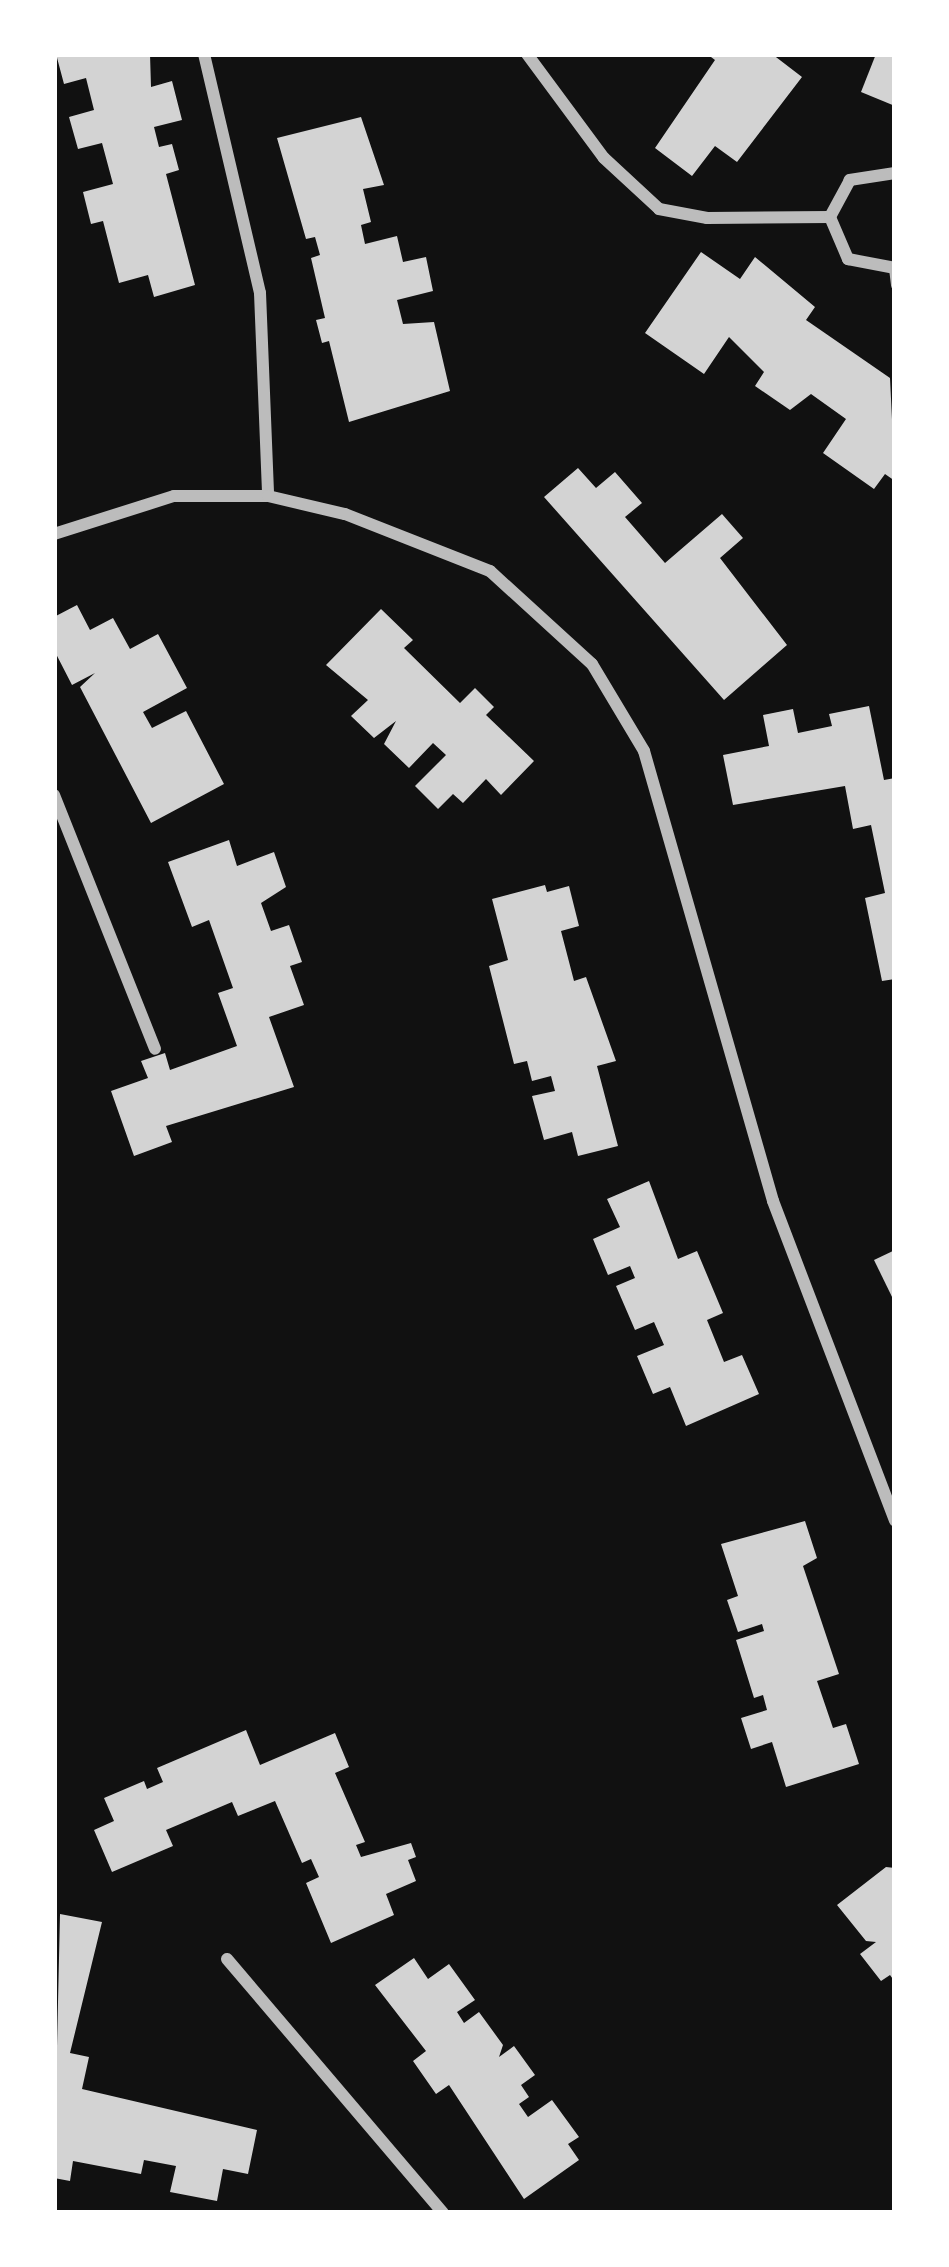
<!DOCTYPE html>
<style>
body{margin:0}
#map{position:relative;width:949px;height:2267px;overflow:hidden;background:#111;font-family:Karla,sans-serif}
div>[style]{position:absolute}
.building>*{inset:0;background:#d3d3d3}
.service>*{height:9px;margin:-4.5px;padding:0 4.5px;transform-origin:4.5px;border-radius:4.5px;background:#bcbcbc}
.minor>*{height:12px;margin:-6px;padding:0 6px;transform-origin:6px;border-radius:6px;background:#bcbcbc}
span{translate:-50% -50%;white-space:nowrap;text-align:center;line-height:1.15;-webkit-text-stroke:9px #fff;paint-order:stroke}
.frame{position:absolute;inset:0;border:57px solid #fff;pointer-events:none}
</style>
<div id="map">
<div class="building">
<i style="clip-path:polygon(56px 54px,150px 54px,151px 87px,172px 81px,182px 120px,154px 127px,159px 147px,172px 144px,179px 170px,166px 174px,195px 285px,154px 297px,148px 275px,119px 283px,103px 221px,91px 224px,83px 192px,113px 184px,102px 143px,78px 149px,69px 117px,94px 110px,86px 78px,64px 84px)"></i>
<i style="clip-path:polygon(707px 54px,772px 54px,802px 77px,737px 162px,715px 146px,692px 176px,655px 148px,715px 60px)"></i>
<i style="clip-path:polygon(876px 54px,895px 56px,895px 106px,861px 92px)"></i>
<i style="clip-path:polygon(361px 117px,384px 185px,363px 189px,371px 222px,361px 225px,365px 244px,397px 236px,403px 262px,426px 257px,433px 291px,397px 300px,403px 324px,434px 322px,450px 391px,349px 422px,329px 341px,322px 343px,316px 320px,325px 318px,311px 258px,320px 255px,315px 237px,306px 239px,277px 138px)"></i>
<i style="clip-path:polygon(701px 252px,740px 279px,755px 257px,815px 307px,806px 320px,890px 378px,895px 481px,885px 474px,874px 489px,823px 453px,846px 419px,811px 394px,790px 410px,755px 386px,764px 372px,729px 337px,704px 374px,645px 333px)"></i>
<i style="clip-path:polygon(578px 468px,596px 488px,615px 472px,642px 503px,625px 517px,665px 563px,722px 514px,743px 538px,720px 558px,787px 645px,724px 700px,544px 497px)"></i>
<i style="clip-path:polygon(77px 605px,90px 630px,113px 618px,130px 649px,158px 634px,187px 688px,143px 712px,152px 728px,186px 711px,224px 784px,151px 823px,80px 687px,95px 673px,72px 685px,54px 650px,54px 617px)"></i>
<i style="clip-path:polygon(381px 609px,413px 640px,404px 648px,460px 703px,475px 688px,494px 707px,486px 715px,534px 761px,501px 795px,486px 779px,463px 803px,453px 794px,438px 809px,415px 786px,446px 755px,433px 743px,409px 768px,384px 744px,396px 721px,374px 738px,351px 716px,368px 700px,326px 665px)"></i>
<i style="clip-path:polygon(869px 706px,884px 780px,895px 778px,895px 979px,882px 981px,865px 898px,885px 893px,871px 825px,853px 829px,845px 786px,733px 805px,723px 755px,769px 746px,763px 715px,793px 709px,798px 733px,832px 726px,829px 714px)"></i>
<i style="clip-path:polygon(229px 840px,237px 866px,274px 852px,286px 887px,261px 903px,271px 931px,289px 925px,302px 962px,290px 966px,304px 1005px,269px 1017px,294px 1087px,166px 1126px,172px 1142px,134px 1156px,111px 1091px,148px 1078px,141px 1061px,165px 1053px,170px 1070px,237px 1046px,218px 993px,233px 988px,209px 920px,192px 927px,168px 862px)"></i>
<i style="clip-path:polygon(545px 885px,547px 892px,569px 886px,579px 926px,561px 931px,574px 981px,586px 977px,616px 1061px,597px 1066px,618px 1146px,578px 1156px,572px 1132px,544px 1140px,532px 1096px,555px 1091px,551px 1076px,532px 1081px,527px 1061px,514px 1064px,489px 966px,508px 960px,492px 899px)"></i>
<i style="clip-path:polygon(649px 1181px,678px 1259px,697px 1251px,723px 1313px,707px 1320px,724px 1362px,742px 1355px,759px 1394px,686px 1426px,670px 1387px,653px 1394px,637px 1356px,664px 1345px,654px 1322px,635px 1330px,616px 1286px,635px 1278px,630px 1266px,608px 1275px,593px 1239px,620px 1227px,607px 1199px)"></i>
<i style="clip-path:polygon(895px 1250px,895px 1303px,874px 1260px)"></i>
<i style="clip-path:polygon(805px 1521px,817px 1558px,803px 1566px,839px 1674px,817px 1681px,833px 1728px,846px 1724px,859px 1764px,786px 1787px,772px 1742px,751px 1749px,741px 1718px,767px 1710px,763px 1695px,754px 1698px,736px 1640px,764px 1631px,762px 1624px,738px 1632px,727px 1600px,738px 1596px,721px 1544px)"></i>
<i style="clip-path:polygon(246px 1730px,260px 1765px,335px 1733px,349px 1767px,335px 1773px,365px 1842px,356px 1845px,361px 1857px,411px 1843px,416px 1857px,408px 1860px,416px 1881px,386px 1894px,394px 1915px,331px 1943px,306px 1883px,319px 1877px,311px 1859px,302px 1863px,275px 1801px,238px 1816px,232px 1802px,166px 1830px,173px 1846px,112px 1872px,94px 1830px,114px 1821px,104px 1798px,144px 1781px,147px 1789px,163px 1782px,157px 1768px)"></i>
<i style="clip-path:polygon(886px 1867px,895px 1868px,895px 1982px,890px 1975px,881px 1981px,860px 1954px,876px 1942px,866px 1941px,837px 1905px)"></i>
<i style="clip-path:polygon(60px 1914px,102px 1922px,70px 2053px,89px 2057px,82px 2089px,257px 2130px,248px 2174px,223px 2169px,217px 2201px,170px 2192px,176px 2166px,144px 2160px,141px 2174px,73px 2161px,70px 2181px,54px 2178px)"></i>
<i style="clip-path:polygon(414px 1958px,428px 1979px,449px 1964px,475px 2000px,457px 2012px,464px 2023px,479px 2012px,503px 2045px,499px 2057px,514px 2046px,535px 2075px,521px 2085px,529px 2097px,519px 2104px,528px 2117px,552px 2100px,579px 2137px,568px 2144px,579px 2160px,524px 2199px,449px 2085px,436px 2094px,413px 2061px,426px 2051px,375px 1985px)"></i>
</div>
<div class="service">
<i style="left:893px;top:268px;width:17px;rotate:83deg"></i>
</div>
<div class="minor">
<i style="left:204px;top:54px;width:245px;rotate:76.8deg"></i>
<i style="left:260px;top:293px;width:203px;rotate:87.7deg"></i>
<i style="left:527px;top:54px;width:129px;rotate:53.5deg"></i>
<i style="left:604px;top:158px;width:75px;rotate:42.8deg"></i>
<i style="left:659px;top:209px;width:49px;rotate:10.6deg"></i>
<i style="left:707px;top:218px;width:123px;rotate:-0.5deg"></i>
<i style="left:895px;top:173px;width:46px;rotate:171.2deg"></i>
<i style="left:850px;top:180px;width:42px;rotate:118.4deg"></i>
<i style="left:830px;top:217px;width:46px;rotate:66.8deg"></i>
<i style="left:848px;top:259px;width:48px;rotate:10.8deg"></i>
<i style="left:54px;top:534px;width:126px;rotate:-17.6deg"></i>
<i style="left:174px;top:496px;width:94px"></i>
<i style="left:268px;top:496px;width:79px;rotate:13.2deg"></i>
<i style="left:345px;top:514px;width:156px;rotate:21.5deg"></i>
<i style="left:490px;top:571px;width:138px;rotate:42.4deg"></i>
<i style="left:592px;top:664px;width:101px;rotate:59.1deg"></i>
<i style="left:644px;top:751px;width:468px;rotate:74deg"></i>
<i style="left:773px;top:1201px;width:342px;rotate:69.1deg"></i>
<i style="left:54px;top:795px;width:273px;rotate:68.3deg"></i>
<i style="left:227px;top:1959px;width:333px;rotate:49.6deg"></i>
</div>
<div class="frame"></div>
</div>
